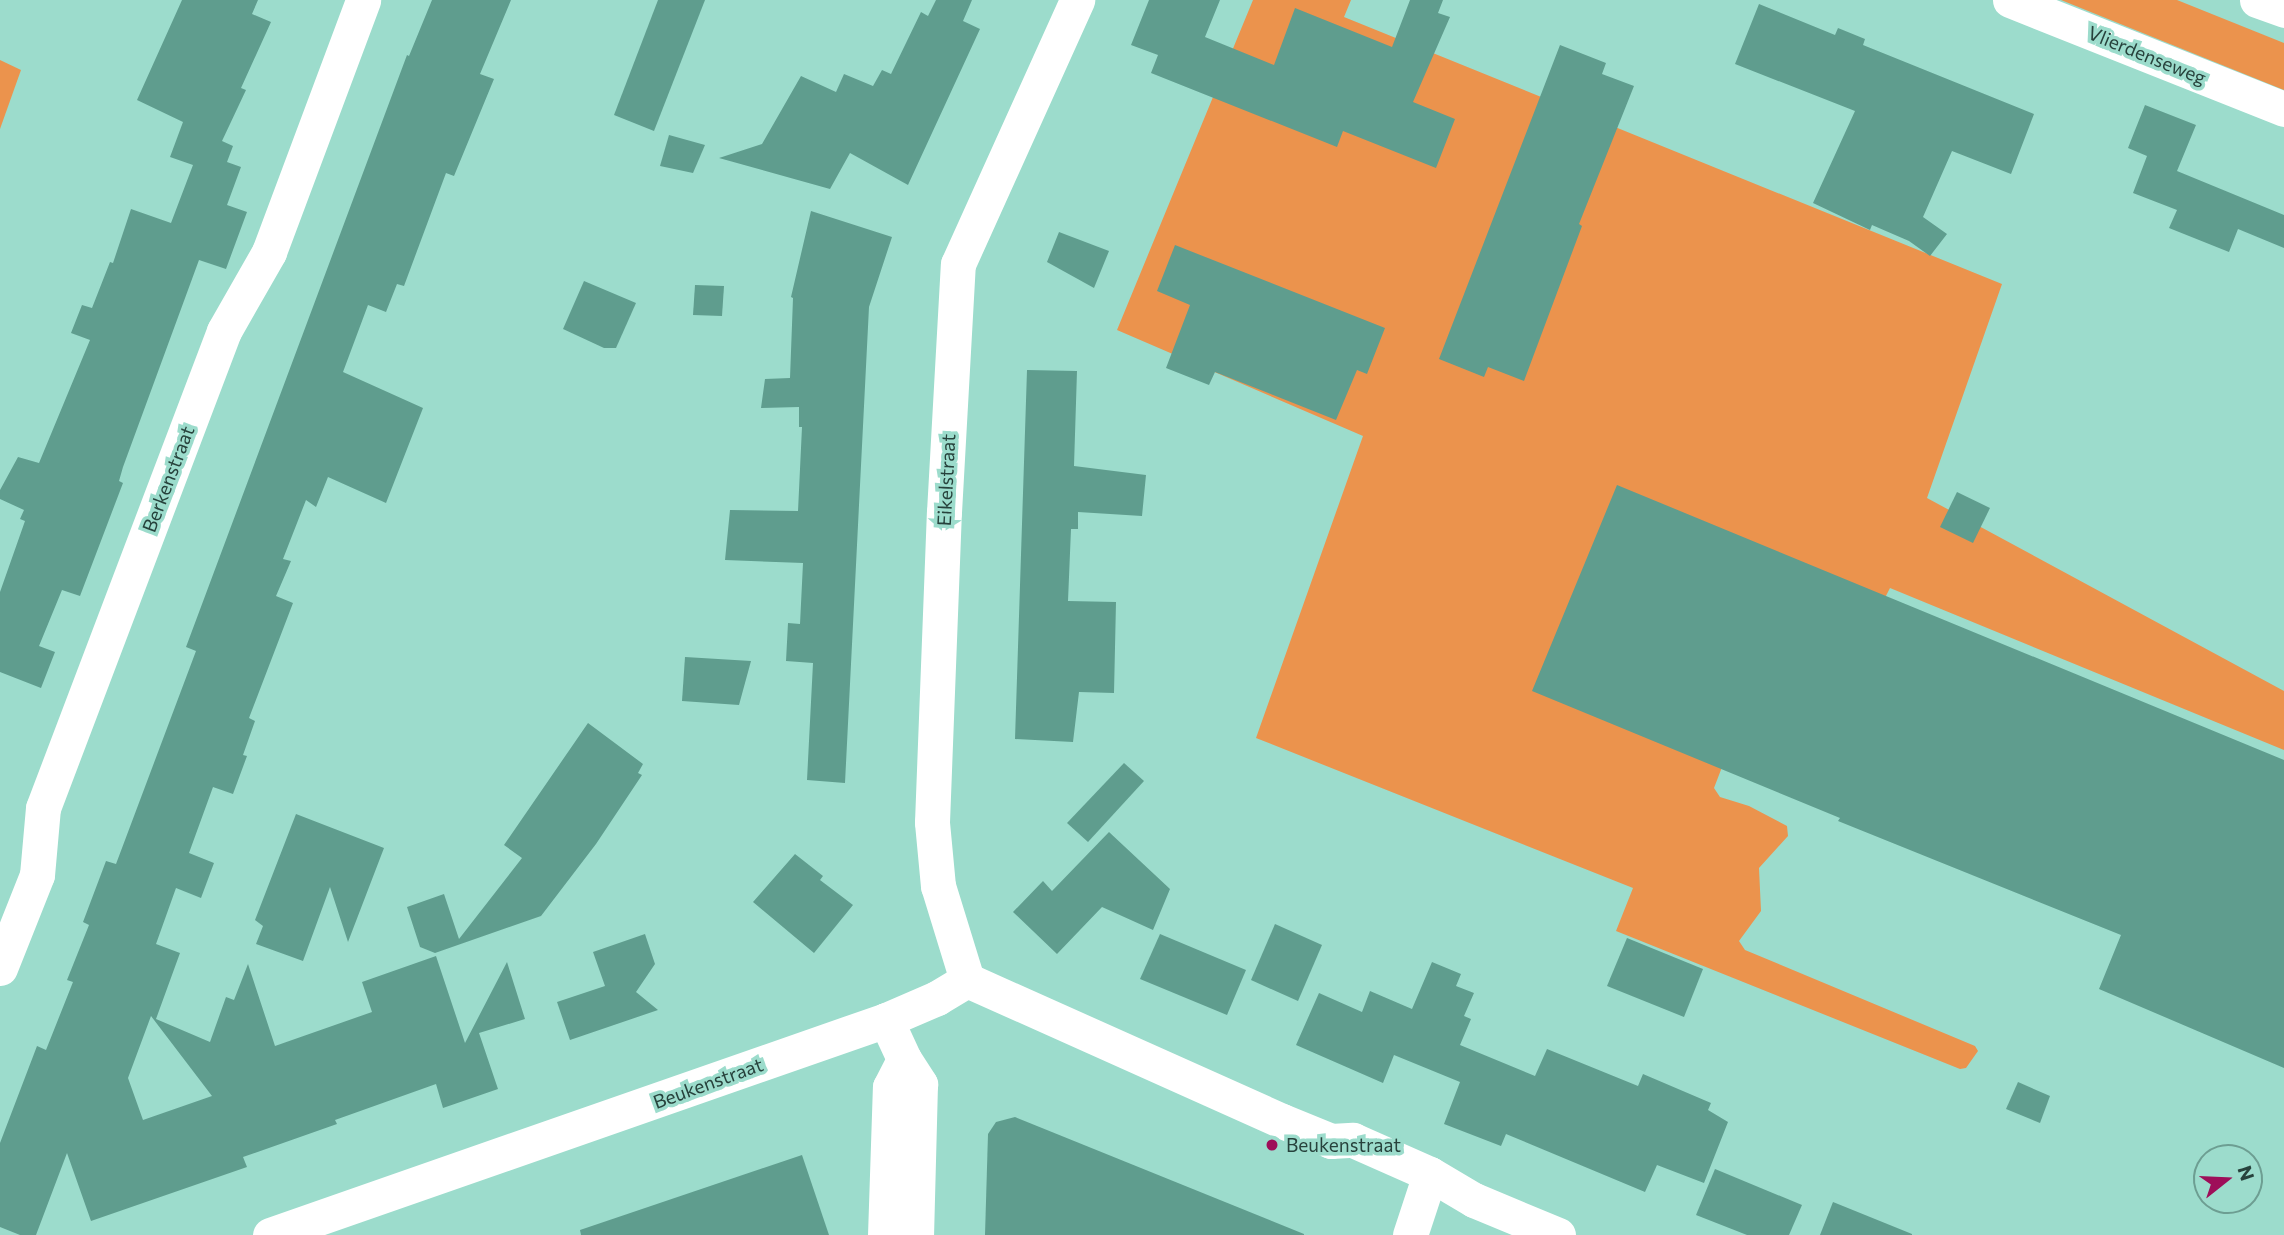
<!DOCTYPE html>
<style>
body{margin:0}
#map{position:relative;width:2284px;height:1235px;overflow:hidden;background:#9cdccc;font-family:Commissioner,sans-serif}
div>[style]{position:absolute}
.green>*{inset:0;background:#eb934d}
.building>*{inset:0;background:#5f9d8e}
.minor>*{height:35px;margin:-17.5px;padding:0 17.5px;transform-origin:17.5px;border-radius:17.5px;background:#fff}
.dots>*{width:19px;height:19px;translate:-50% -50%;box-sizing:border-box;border:4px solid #9cdccc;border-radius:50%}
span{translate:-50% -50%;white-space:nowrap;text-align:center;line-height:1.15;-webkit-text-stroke:7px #9cdccc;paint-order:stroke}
.street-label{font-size:19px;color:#27423c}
.poi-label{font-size:19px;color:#27423c}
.left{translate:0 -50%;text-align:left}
.north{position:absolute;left:2193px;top:1144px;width:70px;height:70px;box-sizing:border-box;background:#9cdccc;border:2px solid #6d9e92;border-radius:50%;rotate:72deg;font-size:19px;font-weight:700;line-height:28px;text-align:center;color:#27423c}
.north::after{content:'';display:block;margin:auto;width:24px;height:32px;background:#9e0e59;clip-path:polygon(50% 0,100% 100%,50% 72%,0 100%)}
</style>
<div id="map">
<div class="green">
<i style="clip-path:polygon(1253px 0,1351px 0,1344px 17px,2002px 284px,1927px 498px,2284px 691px,2284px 750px,1890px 588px,1868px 631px,1773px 634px,1714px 788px,1720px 797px,1749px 806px,1787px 826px,1788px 836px,1759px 868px,1761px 911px,1739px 941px,1745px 950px,1975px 1046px,1978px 1051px,1966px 1068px,1960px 1069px,1616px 931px,1633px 888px,1256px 738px,1363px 436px,1117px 330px)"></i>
<i style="clip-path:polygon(2061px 0,2177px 0,2284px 43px,2284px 90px)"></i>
<i style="clip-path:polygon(0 60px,21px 70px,0 129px)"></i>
</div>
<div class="building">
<i style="clip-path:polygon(182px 0,258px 0,252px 14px,271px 22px,241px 88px,246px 90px,222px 141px,233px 146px,227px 162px,241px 167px,227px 205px,247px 212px,226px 269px,199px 260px,123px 467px,119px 481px,123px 483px,80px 596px,62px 590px,39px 646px,55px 652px,41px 688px,0 672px,0 592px,25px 521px,20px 519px,24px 510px,0 499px,0 490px,18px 457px,39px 463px,90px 340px,71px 333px,82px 305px,92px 308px,110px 262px,113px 263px,131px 209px,171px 223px,193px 165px,170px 157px,183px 122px,137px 100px)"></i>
<i style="clip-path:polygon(evenodd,432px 0,511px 0,480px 74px,494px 79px,454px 176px,446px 173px,404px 286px,397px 284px,386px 312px,368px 305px,343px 372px,423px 408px,386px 503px,328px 477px,316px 507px,306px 500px,283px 559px,291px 561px,276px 596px,293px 603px,249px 718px,255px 721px,243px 755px,247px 756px,233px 794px,213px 787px,189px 853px,214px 863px,201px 898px,176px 888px,156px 944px,180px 953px,156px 1019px,210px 1042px,226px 997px,234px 1000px,248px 964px,275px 1046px,372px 1012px,362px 982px,436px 956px,465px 1043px,507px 962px,525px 1019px,479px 1033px,498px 1089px,443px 1108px,436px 1084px,335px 1120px,337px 1124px,243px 1157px,247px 1167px,91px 1221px,67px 1153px,36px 1235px,20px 1235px,0 1227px,0 1143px,37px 1046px,46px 1050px,73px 982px,67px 980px,89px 925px,83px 922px,106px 861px,116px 864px,196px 651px,186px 647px,407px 55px,409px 56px,432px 0,151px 1016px,212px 1096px,143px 1120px,128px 1078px,151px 1016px)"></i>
<i style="clip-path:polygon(658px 0,705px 0,654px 131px,614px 115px)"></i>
<i style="clip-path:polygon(936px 0,972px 0,963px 21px,980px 29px,908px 185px,850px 153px,830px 189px,719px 158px,762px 144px,801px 76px,836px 92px,844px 74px,873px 86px,882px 70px,891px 74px,921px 12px,928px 16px)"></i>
<i style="clip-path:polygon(1149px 0,1220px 0,1205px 37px,1274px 65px,1295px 8px,1392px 47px,1410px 0,1443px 0,1438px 13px,1450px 17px,1413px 102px,1455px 119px,1436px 168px,1343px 131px,1337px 147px,1151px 73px,1158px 55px,1131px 45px)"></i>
<i style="clip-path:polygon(1759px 4px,1835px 35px,1838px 28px,1865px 39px,1863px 45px,2034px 114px,2011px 174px,1952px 151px,1923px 217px,1947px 234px,1930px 256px,1909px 241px,1872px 225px,1870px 230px,1813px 203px,1855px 111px,1735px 64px)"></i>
<i style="clip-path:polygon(1560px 45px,1606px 63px,1602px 74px,1634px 86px,1579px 224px,1582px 226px,1524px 381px,1488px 367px,1484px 377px,1439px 359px)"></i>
<i style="clip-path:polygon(2145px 105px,2196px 125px,2177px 171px,2284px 215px,2284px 248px,2238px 229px,2229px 252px,2169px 228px,2177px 210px,2133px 193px,2147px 156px,2128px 148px)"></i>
<i style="clip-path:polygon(669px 135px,705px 145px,693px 173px,660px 166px)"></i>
<i style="clip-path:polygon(811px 211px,892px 237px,869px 307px,845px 783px,807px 780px,813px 663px,786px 661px,788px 623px,800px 624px,803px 563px,725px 560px,730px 510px,798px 511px,802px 427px,799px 427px,799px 407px,761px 408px,765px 379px,790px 378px,793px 298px,791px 297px)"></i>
<i style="clip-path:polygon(1059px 232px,1109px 251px,1094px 288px,1047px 262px)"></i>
<i style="clip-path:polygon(1175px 245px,1385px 328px,1367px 374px,1357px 370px,1336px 420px,1215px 372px,1209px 385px,1166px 368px,1190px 305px,1157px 291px)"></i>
<i style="clip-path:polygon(584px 281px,636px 303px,616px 348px,604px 348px,563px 329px)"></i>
<i style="clip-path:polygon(695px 285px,724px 286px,722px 316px,693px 315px)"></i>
<i style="clip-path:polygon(1027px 370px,1077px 371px,1074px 466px,1146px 475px,1142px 516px,1078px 512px,1078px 529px,1071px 529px,1068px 601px,1116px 602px,1114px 693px,1079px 692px,1073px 742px,1015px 739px)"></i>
<i style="clip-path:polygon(1617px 485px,2284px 760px,2284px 1068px,2099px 989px,2121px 935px,1838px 821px,1840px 818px,1532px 691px)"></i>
<i style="clip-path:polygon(1957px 492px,1990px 508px,1973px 543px,1940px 527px)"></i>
<i style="clip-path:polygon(685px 657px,751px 661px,739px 705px,682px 701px)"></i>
<i style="clip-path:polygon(588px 723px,643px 764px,638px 773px,642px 775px,596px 844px,541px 916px,435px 953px,420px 947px,407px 907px,444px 894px,459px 939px,522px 858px,504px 845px)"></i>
<i style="clip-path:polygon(1124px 763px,1144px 781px,1088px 842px,1067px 823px)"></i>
<i style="clip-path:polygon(296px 814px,384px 848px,348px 942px,330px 887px,303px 961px,256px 944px,263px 926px,255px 920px)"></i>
<i style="clip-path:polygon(1109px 832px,1170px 889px,1153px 930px,1102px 907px,1057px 954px,1013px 912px,1043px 881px,1052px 891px)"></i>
<i style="clip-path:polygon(795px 854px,823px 876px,820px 880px,853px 905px,814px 953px,753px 902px)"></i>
<i style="clip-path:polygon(1275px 924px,1322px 945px,1298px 1001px,1251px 980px)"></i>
<i style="clip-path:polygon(645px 934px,655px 964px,636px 992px,658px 1010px,570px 1040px,557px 1002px,605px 986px,593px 952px)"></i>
<i style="clip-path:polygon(1160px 934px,1246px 970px,1227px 1015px,1140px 979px)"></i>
<i style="clip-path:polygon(1627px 938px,1703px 969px,1684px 1017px,1607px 986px)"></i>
<i style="clip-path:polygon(1432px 962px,1461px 974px,1456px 986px,1474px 993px,1464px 1016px,1471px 1019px,1460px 1045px,1535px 1076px,1547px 1049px,1638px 1086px,1643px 1074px,1711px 1103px,1708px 1110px,1728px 1122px,1704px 1183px,1657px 1165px,1645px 1192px,1506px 1134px,1501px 1146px,1444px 1124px,1460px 1082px,1394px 1055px,1383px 1083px,1296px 1045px,1319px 993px,1362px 1012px,1370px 991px,1412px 1009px)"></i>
<i style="clip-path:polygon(2018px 1082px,2050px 1096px,2040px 1123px,2006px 1109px)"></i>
<i style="clip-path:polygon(1015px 1117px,1304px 1234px,1304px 1235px,985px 1235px,988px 1134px,996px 1122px)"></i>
<i style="clip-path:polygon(802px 1155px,829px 1235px,581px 1235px,580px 1230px)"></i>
<i style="clip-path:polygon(1715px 1169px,1802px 1205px,1789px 1235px,1747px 1235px,1696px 1215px)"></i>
<i style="clip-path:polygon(1833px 1202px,1912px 1234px,1912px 1235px,1820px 1235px)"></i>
</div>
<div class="minor">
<i style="left:2010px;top:0;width:295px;rotate:21.7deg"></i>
<i style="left:2257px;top:0;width:29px;rotate:20deg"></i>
<i style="left:0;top:968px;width:100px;rotate:-68.3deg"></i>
<i style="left:37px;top:875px;width:67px;rotate:-84.9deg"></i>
<i style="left:43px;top:808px;width:510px;rotate:-69.22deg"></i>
<i style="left:224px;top:331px;width:91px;rotate:-60.3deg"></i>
<i style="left:269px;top:252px;width:269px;rotate:-69.5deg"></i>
<i style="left:967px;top:980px;width:98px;rotate:-107.1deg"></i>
<i style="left:938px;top:886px;width:64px;rotate:-95.4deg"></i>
<i style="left:932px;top:822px;width:310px;rotate:-87.8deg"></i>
<i style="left:944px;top:512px;width:248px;rotate:-86.8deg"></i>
<i style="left:958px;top:264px;width:290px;rotate:-65.7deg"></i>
<i style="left:886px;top:1020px;width:43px;rotate:65.2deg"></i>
<i style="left:904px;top:1059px;width:30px;rotate:57deg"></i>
<i style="left:920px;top:1084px;width:151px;rotate:91.5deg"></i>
<i style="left:270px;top:1235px;width:652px;rotate:-19.24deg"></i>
<i style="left:886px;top:1020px;width:56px;rotate:-23.3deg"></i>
<i style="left:937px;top:998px;width:35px;rotate:-31deg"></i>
<i style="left:967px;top:980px;width:345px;rotate:24.1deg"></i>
<i style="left:1282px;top:1121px;width:53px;rotate:22.2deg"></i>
<i style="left:1331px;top:1141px;width:22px;rotate:-3deg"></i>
<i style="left:1353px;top:1140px;width:84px;rotate:23.8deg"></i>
<i style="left:1430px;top:1174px;width:51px;rotate:30.6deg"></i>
<i style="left:1474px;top:1200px;width:91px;rotate:22.6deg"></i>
<i style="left:885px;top:1235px;width:148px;rotate:-88.1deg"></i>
<i style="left:890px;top:1087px;width:31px;rotate:-63deg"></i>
<i style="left:1410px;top:1235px;width:64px;rotate:-71.8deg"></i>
</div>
<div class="dots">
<i style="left:1272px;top:1145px;background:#9e0e59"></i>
</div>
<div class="street-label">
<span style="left:2147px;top:55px;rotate:22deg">Vlierdenseweg</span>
<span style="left:168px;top:479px;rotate:-69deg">Berkenstraat</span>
<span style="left:946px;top:480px;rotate:-87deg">Eikelstraat</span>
<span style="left:708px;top:1083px;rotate:-20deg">Beukenstraat</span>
</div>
<div class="poi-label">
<span class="left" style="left:1286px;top:1145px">Beukenstraat</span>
</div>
<div class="north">N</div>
</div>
